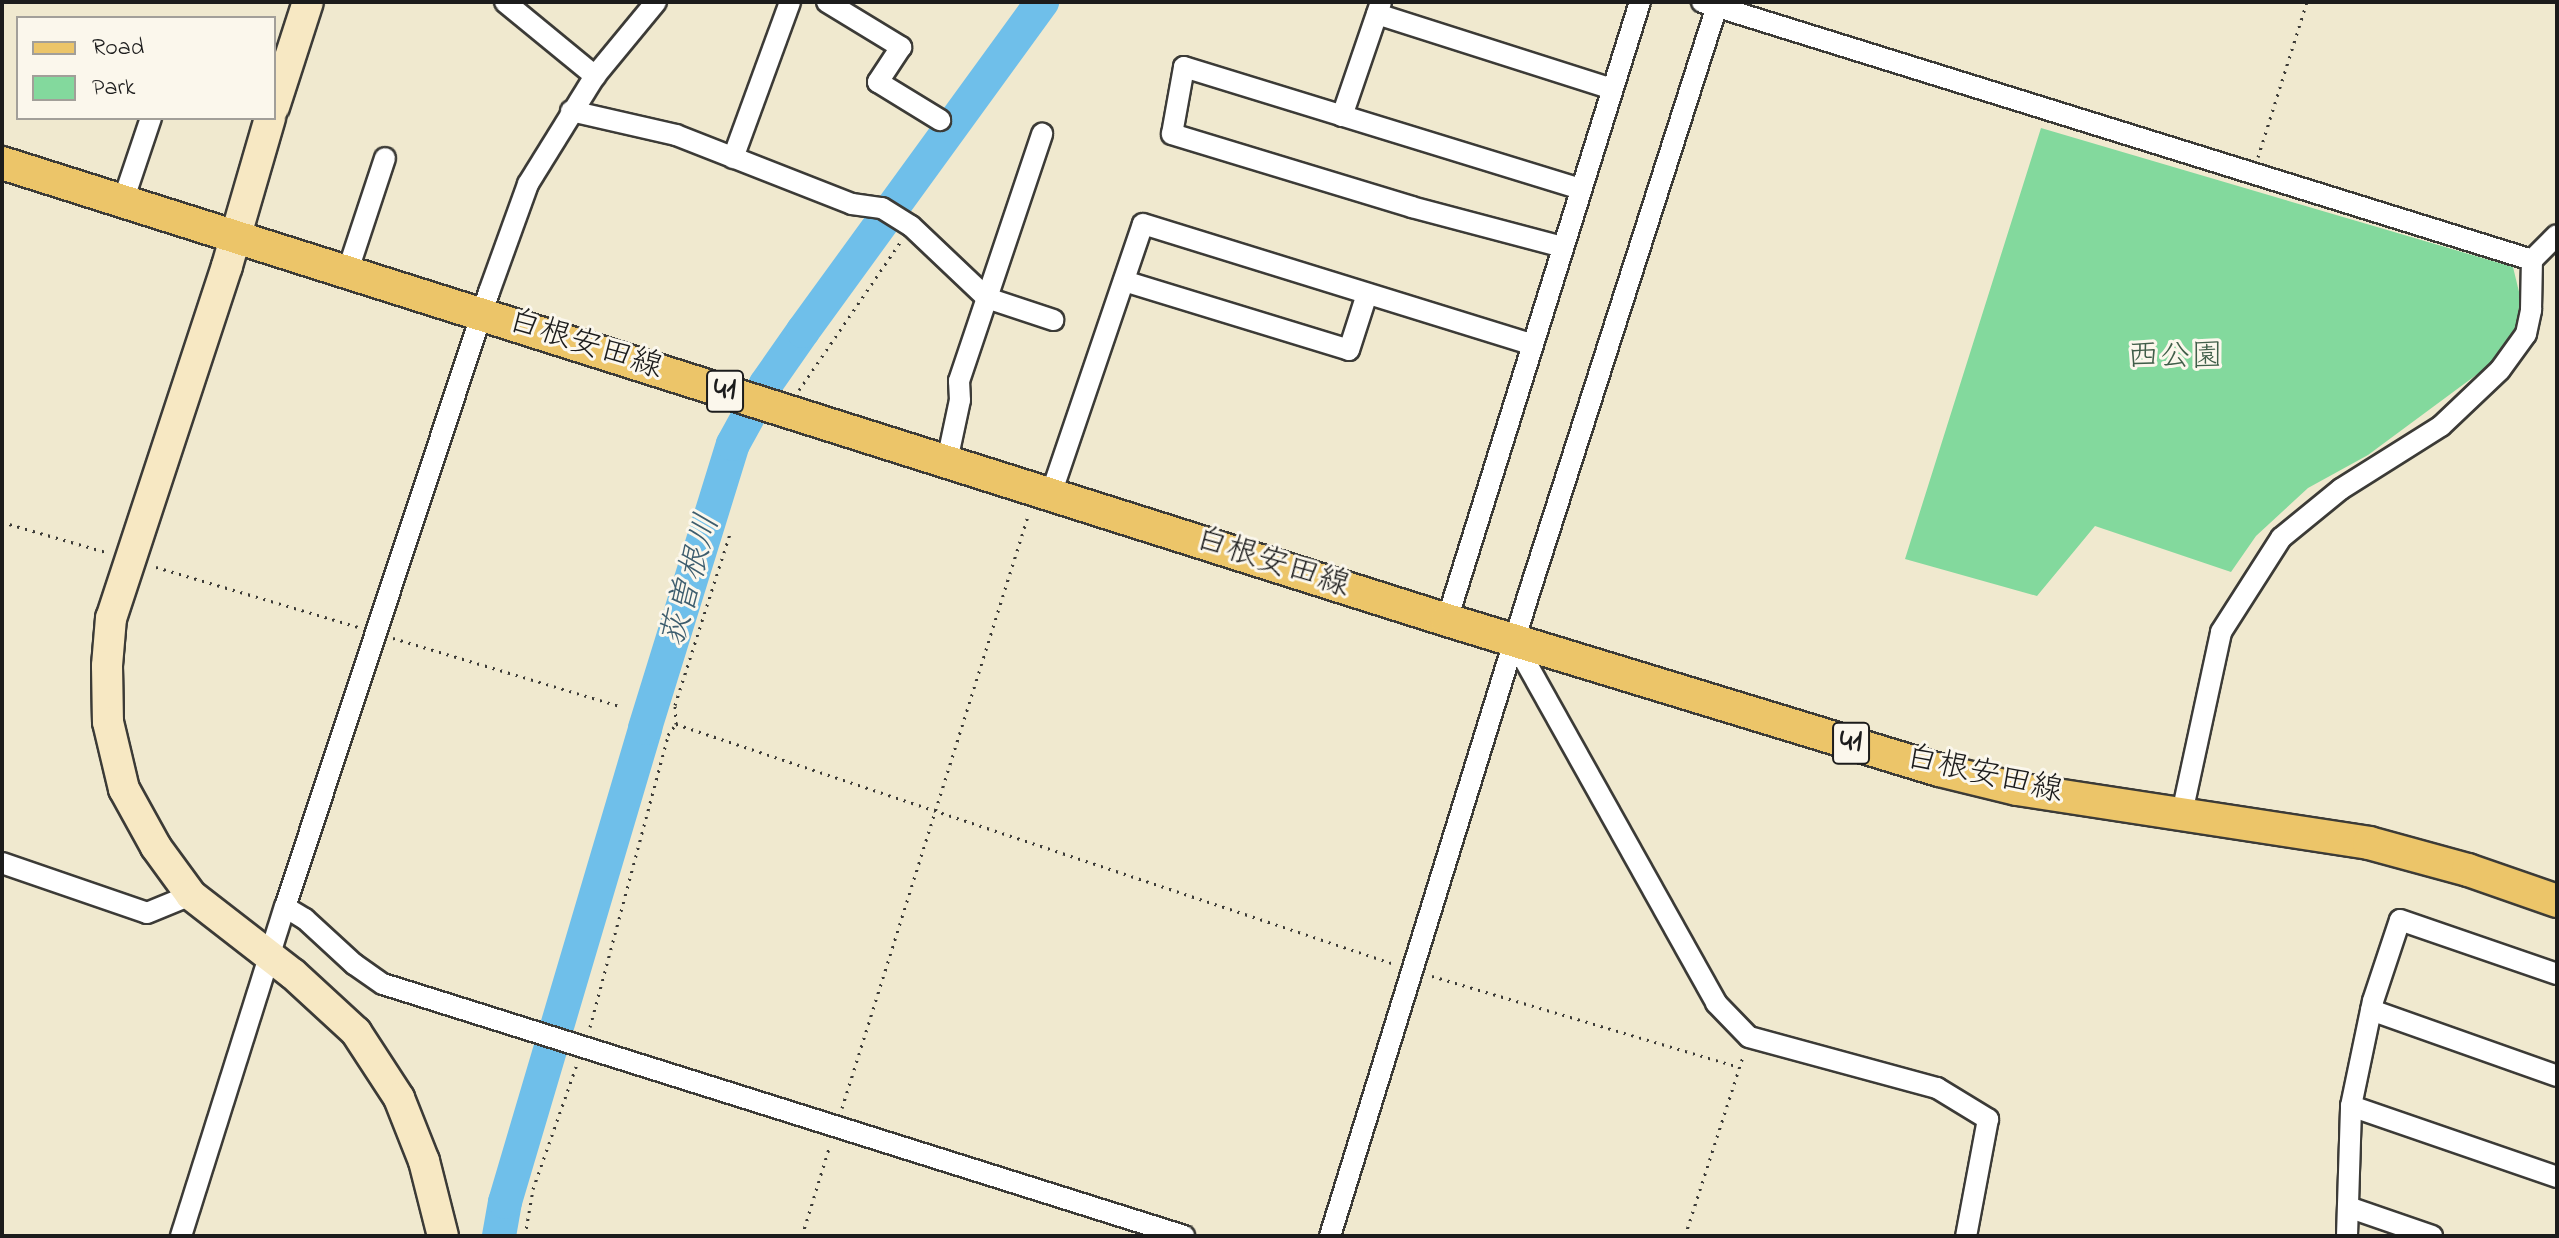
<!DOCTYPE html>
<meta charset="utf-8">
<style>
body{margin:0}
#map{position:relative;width:2559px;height:1238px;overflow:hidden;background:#f0e9cf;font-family:"Indie Flower","Klee One",sans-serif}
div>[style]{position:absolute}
.green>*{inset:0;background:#83d99d}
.river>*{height:34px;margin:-17px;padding:0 17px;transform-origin:17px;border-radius:17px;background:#6fbfea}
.path>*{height:3px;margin-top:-1.5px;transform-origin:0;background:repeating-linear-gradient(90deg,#3c3b37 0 2px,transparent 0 8px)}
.roads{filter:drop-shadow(2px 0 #3c3b37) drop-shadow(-2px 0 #3c3b37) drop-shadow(0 2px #3c3b37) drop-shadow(0 -2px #3c3b37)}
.street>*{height:20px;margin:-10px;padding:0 10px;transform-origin:10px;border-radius:10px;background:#fff}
.secondary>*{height:30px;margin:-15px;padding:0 15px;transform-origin:15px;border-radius:15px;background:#f7e8c3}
.primary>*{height:32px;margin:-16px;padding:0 16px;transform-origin:16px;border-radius:16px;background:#ecc569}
span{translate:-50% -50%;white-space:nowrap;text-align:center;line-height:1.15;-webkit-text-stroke:6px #fbf7ec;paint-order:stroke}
.shield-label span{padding:2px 6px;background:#fbf7ec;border:2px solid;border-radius:6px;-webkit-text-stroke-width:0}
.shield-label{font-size:30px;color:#1c1c1c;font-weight:700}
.street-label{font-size:32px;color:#1c1c1c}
.park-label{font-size:32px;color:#405e49}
.water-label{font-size:34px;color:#3d5d6e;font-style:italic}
.frame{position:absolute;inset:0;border:4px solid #1c1c1c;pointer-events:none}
.legend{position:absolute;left:16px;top:16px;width:260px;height:104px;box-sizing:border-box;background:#fbf7ec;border:2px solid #a29f99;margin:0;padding:10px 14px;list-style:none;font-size:24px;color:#1c1c1c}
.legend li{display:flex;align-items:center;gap:16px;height:40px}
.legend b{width:40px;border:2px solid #a29f99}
</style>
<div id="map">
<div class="green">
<i style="clip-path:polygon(2041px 128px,2513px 267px,2520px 296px,2517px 329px,2487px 367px,2368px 455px,2308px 488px,2256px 536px,2231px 572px,2095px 526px,2037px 596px,1905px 559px)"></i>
</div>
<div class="river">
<i style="left:499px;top:1236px;width:35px;rotate:-80deg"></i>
<i style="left:505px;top:1202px;width:494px;rotate:-73.5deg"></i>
<i style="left:645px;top:728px;width:297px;rotate:-72.8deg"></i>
<i style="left:733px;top:444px;width:68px;rotate:-61.2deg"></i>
<i style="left:766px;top:384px;width:65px;rotate:-55.1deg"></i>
<i style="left:803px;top:331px;width:407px;rotate:-54deg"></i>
</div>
<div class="path">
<i style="left:2258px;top:157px;width:163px;rotate:-72.5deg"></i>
<i style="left:799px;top:390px;width:181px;rotate:-55.6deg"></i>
<i style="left:2px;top:522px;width:108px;rotate:16.1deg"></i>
<i style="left:156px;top:567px;width:212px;rotate:16.5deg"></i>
<i style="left:393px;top:638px;width:236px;rotate:16.7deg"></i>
<i style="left:676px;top:724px;width:757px;rotate:18.48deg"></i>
<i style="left:1432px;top:976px;width:320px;rotate:16.5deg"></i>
<i style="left:590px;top:1027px;width:302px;rotate:-75deg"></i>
<i style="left:668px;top:735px;width:14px;rotate:-54deg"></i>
<i style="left:676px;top:724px;width:19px;rotate:-93deg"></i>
<i style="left:675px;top:705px;width:180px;rotate:-72.2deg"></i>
<i style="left:842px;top:1108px;width:621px;rotate:-72.56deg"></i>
<i style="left:2px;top:1210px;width:3px;rotate:18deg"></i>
<i style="left:525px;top:1236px;width:48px;rotate:-80.3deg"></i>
<i style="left:533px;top:1189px;width:133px;rotate:-70.6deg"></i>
<i style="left:802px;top:1236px;width:95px;rotate:-72.9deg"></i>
<i style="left:1685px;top:1236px;width:189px;rotate:-72.1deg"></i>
</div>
<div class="roads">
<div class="street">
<i style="left:505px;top:2px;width:117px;rotate:39.4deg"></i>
<i style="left:827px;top:2px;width:87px;rotate:31.3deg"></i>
<i style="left:901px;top:47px;width:42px;rotate:123.3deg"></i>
<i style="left:878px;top:82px;width:73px;rotate:31.5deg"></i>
<i style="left:1702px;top:2px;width:869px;rotate:17.27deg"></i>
<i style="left:1377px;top:14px;width:247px;rotate:17.7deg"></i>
<i style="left:571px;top:111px;width:108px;rotate:12.9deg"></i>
<i style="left:676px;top:135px;width:189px;rotate:21.4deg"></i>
<i style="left:852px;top:204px;width:30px;rotate:8deg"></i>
<i style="left:882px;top:208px;width:34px;rotate:32deg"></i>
<i style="left:911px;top:226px;width:105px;rotate:43.5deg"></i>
<i style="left:987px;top:298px;width:70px;rotate:18.4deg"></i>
<i style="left:1342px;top:116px;width:120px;rotate:-71.1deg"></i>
<i style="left:733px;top:158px;width:166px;rotate:-69.9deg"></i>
<i style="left:123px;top:201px;width:88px;rotate:-71.4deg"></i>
<i style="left:1563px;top:247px;width:156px;rotate:-165.2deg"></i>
<i style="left:1412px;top:207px;width:251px;rotate:-163.1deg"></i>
<i style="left:1172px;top:134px;width:68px;rotate:-79.8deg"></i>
<i style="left:1184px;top:67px;width:415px;rotate:17.1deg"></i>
<i style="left:347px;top:273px;width:121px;rotate:-71.7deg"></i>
<i style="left:1124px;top:281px;width:235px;rotate:17deg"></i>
<i style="left:1349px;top:350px;width:59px;rotate:-72.2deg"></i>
<i style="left:947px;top:461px;width:62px;rotate:-78deg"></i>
<i style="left:960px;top:400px;width:19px;rotate:-93deg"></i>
<i style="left:959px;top:381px;width:261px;rotate:-71.4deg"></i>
<i style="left:1051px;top:494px;width:285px;rotate:-71.2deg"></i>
<i style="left:1143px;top:224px;width:408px;rotate:17.2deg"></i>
<i style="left:1447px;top:620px;width:647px;rotate:-72.66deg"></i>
<i style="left:1514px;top:641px;width:415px;rotate:60.8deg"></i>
<i style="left:1716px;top:1003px;width:47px;rotate:45.9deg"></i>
<i style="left:1749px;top:1037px;width:195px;rotate:15.2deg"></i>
<i style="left:1937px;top:1088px;width:60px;rotate:31.3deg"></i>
<i style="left:1988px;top:1119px;width:119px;rotate:100.6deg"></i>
<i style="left:2182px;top:813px;width:185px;rotate:-77.8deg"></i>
<i style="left:2221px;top:632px;width:112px;rotate:-57.4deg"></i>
<i style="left:2281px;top:538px;width:77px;rotate:-39.2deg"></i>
<i style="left:2341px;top:489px;width:118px;rotate:-32.2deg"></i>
<i style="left:2441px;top:426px;width:81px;rotate:-43.5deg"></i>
<i style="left:2500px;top:370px;width:44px;rotate:-54.2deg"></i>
<i style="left:2526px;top:334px;width:25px;rotate:-78deg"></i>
<i style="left:2531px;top:310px;width:50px;rotate:-88.9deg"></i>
<i style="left:2532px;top:260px;width:35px;rotate:-45deg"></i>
<i style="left:2px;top:863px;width:153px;rotate:19deg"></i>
<i style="left:147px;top:913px;width:48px;rotate:-22.2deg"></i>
<i style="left:285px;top:907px;width:23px;rotate:31deg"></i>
<i style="left:305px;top:919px;width:67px;rotate:42.6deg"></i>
<i style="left:354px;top:964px;width:35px;rotate:35deg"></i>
<i style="left:383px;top:984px;width:840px;rotate:17.46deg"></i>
<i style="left:2371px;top:1010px;width:197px;rotate:19.5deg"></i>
<i style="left:2351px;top:1106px;width:218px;rotate:19deg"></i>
<i style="left:2348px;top:1207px;width:89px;rotate:19deg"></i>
<i style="left:181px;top:1236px;width:345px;rotate:-72.5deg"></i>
<i style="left:285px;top:907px;width:648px;rotate:-71.65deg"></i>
<i style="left:489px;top:292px;width:115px;rotate:-70.1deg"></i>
<i style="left:528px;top:184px;width:127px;rotate:-58.2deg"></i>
<i style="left:595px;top:76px;width:96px;rotate:-50.5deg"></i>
<i style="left:1330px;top:1236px;width:676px;rotate:-72.8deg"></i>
<i style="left:1530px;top:590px;width:613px;rotate:-72.24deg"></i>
<i style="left:2347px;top:1236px;width:130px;rotate:-88.2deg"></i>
<i style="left:2351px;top:1106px;width:107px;rotate:-78.2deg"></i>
<i style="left:2373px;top:1001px;width:85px;rotate:-71.6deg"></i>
<i style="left:2400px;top:920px;width:166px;rotate:19deg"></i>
</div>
<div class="secondary">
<i style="left:274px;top:107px;width:110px;rotate:-72.1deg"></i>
<i style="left:270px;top:118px;width:154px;rotate:106.2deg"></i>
<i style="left:227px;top:266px;width:371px;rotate:108.2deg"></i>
<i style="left:111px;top:618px;width:48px;rotate:94.8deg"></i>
<i style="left:107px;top:666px;width:56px;rotate:89deg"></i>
<i style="left:108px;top:722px;width:69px;rotate:76.6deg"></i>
<i style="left:124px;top:789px;width:66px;rotate:61.1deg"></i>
<i style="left:156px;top:847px;width:59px;rotate:53.9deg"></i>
<i style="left:191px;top:895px;width:129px;rotate:37.8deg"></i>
<i style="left:293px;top:974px;width:86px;rotate:42.6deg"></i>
<i style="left:356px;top:1032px;width:79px;rotate:56.9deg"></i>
<i style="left:399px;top:1098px;width:68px;rotate:68.4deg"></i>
<i style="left:424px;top:1161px;width:77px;rotate:75.8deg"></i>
</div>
<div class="primary">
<i style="left:2px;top:163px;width:1516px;rotate:17.55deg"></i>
<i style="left:1447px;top:620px;width:514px;rotate:16.96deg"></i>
<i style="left:1939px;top:770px;width:80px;rotate:13.7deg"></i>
<i style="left:2017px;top:789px;width:356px;rotate:8.7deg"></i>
<i style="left:2369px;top:843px;width:103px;rotate:15.3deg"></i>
<i style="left:2468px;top:870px;width:94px;rotate:19.2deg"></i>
</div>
</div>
<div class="shield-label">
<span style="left:725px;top:391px">41</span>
<span style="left:1851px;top:743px">41</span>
</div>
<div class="street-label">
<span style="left:585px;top:346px;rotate:18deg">白根安田線</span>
<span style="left:1272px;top:564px;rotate:18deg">白根安田線</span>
<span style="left:1984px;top:776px;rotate:13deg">白根安田線</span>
</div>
<div class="park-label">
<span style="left:2175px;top:358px">西公園</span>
</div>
<div class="water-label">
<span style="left:692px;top:581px;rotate:-74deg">荻曽根川</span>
</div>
<div class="frame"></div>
<ul class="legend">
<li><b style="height:10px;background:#ecc569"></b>Road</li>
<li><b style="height:22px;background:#83d99d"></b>Park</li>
</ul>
</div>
